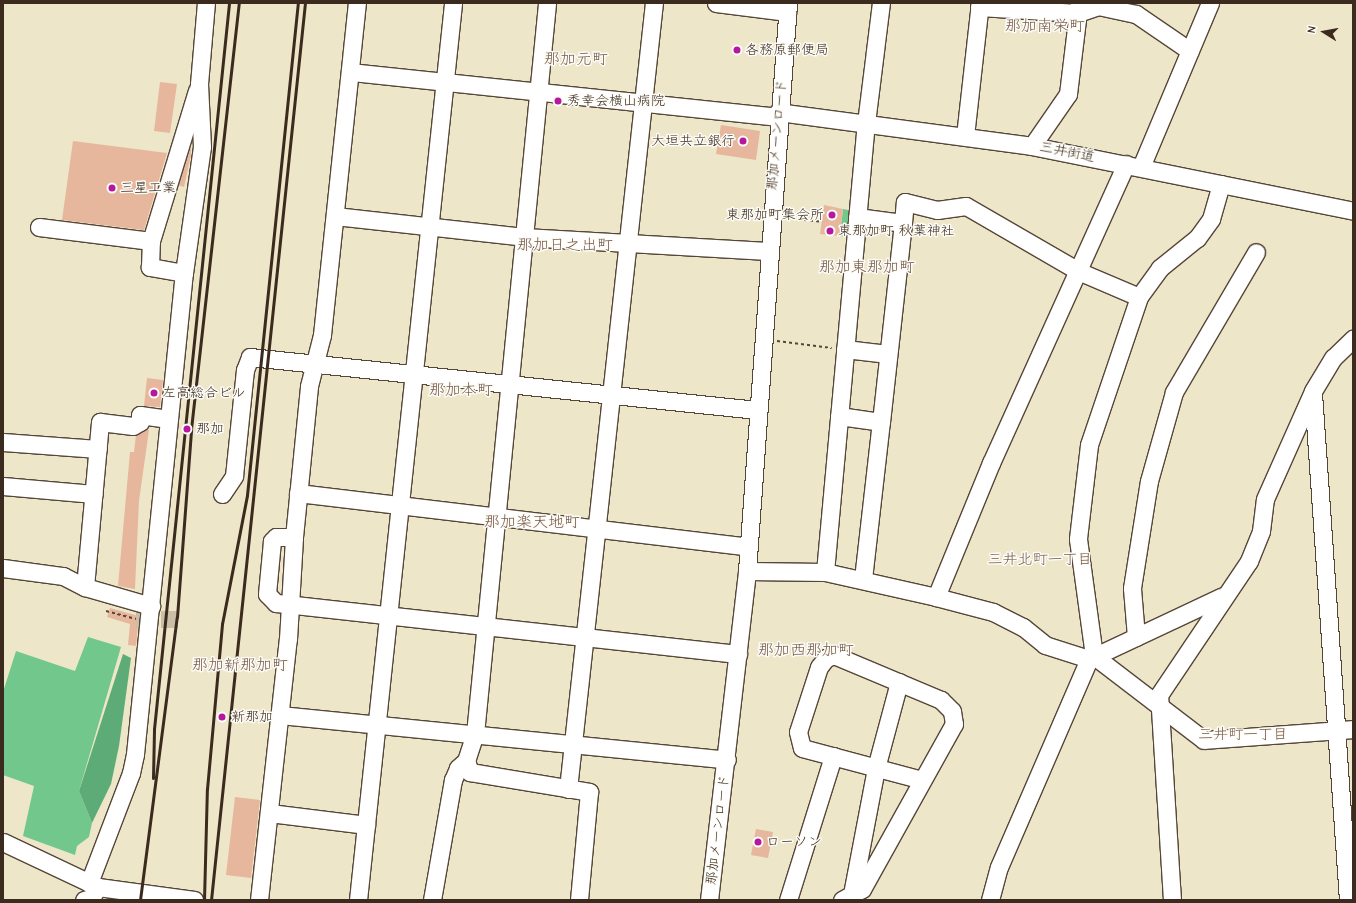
<!DOCTYPE html>
<meta charset="utf-8">
<style>
body{margin:0}
#map{position:relative;width:1356px;height:903px;overflow:hidden;background:#eee6c9;font-family:"Comic Neue","Klee One",sans-serif}
div>[style]{position:absolute}
.green>*{inset:0;background:#72c88c}
.forest>*{inset:0;background:#5dac78}
.building>*{inset:0;background:#e6b79c}
.minor-tunnel>*{height:17px;margin-top:-8.5px;transform-origin:0;background:repeating-linear-gradient(90deg,#cac0a7 0 17px,transparent 0 25px)}
.path>*{height:2px;margin-top:-1px;transform-origin:0;background:repeating-linear-gradient(90deg,#564638 0 3px,transparent 0 6px)}
.roads{filter:drop-shadow(1px 0 #564638) drop-shadow(-1px 0 #564638) drop-shadow(0 1px #564638) drop-shadow(0 -1px #564638)}
.minor>*{height:17px;margin:-8.5px;padding:0 8.5px;transform-origin:8.5px;border-radius:8.5px;background:#fff}
.rail>*{height:3px;margin:-1.5px;padding:0 1.5px;transform-origin:1.5px;border-radius:1.5px;background:#3b2a1e}
.dots>*{width:11px;height:11px;translate:-50% -50%;box-sizing:border-box;border:2px solid #fdfcf7;border-radius:50%}
span{translate:-50% -50%;white-space:nowrap;text-align:center;line-height:1.15;-webkit-text-stroke:3px #fdfcf7;paint-order:stroke}
.poi-label{font-size:14px;color:#3b2a1e}
.left{translate:0 -50%;text-align:left}
.right{translate:-100% -50%;text-align:right}
.street-label{font-size:14px;color:#3b2a1e}
.neighbourhood-label{font-size:15px;color:#775b4a}
.quarter-label{font-size:16px;color:#775b4a}
.frame{position:absolute;inset:0;border:4px solid #3b2a1e;pointer-events:none}
.north{position:absolute;left:1304px;top:12px;width:40px;height:40px;-webkit-text-stroke:3px #fdfcf7;paint-order:stroke;rotate:281deg;font-size:11px;font-weight:700;line-height:16px;text-align:center;color:#3b2a1e}
.north::after{content:'';display:block;margin:auto;width:14px;height:18px;background:#3b2a1e;clip-path:polygon(50% 0,100% 100%,50% 72%,0 100%)}
</style>
<div id="map">
<div class="green">
<i style="clip-path:polygon(843px 209px,859px 212px,857px 238px,840px 236px)"></i>
<i style="clip-path:polygon(88px 637px,121px 647px,79px 791px,92px 823px,89px 837px,77px 846px,75px 855px,23px 836px,34px 786px,3px 775px,3px 692px,16px 651px,75px 671px)"></i>
</div>
<div class="forest">
<i style="clip-path:polygon(123px 654px,131px 658px,119px 746px,111px 784px,92px 823px,79px 791px)"></i>
</div>
<div class="building">
<i style="clip-path:polygon(160px 82px,177px 84px,170px 133px,154px 131px)"></i>
<i style="clip-path:polygon(721px 125px,760px 131px,756px 160px,716px 154px)"></i>
<i style="clip-path:polygon(73px 141px,167px 153px,144px 230px,62px 220px)"></i>
<i style="clip-path:polygon(191px 146px,191px 155px,184px 187px,178px 185px)"></i>
<i style="clip-path:polygon(824px 205px,843px 209px,840px 236px,820px 234px)"></i>
<i style="clip-path:polygon(147px 378px,163px 380px,160px 407px,144px 406px)"></i>
<i style="clip-path:polygon(146px 430px,149px 430px,139px 501px,135px 589px,118px 586px,130px 452px,134px 452px,136px 435px)"></i>
<i style="clip-path:polygon(110px 608px,139px 616px,136px 646px,128px 645px,130px 624px,107px 617px)"></i>
<i style="clip-path:polygon(235px 797px,260px 800px,251px 878px,226px 875px)"></i>
<i style="clip-path:polygon(756px 829px,773px 832px,768px 858px,751px 855px)"></i>
</div>
<div class="minor-tunnel">
<i style="left:136px;top:619px;width:50px"></i>
</div>
<div class="path">
<i style="left:786px;top:218px;width:36px;rotate:6deg"></i>
<i style="left:777px;top:341px;width:55px;rotate:7.3deg"></i>
<i style="left:106px;top:611px;width:31px;rotate:15deg"></i>
</div>
<div class="roads">
<div class="minor">
<i style="left:716px;top:3px;width:72px;rotate:7.2deg"></i>
<i style="left:979px;top:7px;width:99px;rotate:3.5deg"></i>
<i style="left:1078px;top:13px;width:21px;rotate:-19deg"></i>
<i style="left:1098px;top:6px;width:39px;rotate:12deg"></i>
<i style="left:1136px;top:14px;width:65px;rotate:34.4deg"></i>
<i style="left:351px;top:72px;width:429px;rotate:6deg"></i>
<i style="left:778px;top:112px;width:256px;rotate:7.6deg"></i>
<i style="left:1032px;top:146px;width:328px;rotate:11.4deg"></i>
<i style="left:965px;top:136px;width:134px;rotate:-83.6deg"></i>
<i style="left:1032px;top:146px;width:63px;rotate:-55.3deg"></i>
<i style="left:1068px;top:94px;width:92px;rotate:-83.1deg"></i>
<i style="left:1141px;top:167px;width:178px;rotate:-67.2deg"></i>
<i style="left:1221px;top:184px;width:36px;rotate:106deg"></i>
<i style="left:1211px;top:219px;width:24px;rotate:126deg"></i>
<i style="left:1197px;top:238px;width:48px;rotate:141deg"></i>
<i style="left:1160px;top:268px;width:36px;rotate:126deg"></i>
<i style="left:1139px;top:297px;width:156px;rotate:108.7deg"></i>
<i style="left:1089px;top:445px;width:95px;rotate:96.7deg"></i>
<i style="left:1078px;top:539px;width:118px;rotate:82.2deg"></i>
<i style="left:1094px;top:656px;width:138px;rotate:37.4deg"></i>
<i style="left:1204px;top:740px;width:149px;rotate:-4.2deg"></i>
<i style="left:335px;top:216px;width:190px;rotate:6.3deg"></i>
<i style="left:524px;top:237px;width:244px;rotate:3.3deg"></i>
<i style="left:857px;top:217px;width:46px;rotate:7.4deg"></i>
<i style="left:903px;top:223px;width:21px;rotate:-85deg"></i>
<i style="left:905px;top:202px;width:33px;rotate:14deg"></i>
<i style="left:937px;top:210px;width:29px;rotate:-8deg"></i>
<i style="left:966px;top:206px;width:129px;rotate:30.1deg"></i>
<i style="left:1078px;top:271px;width:66px;rotate:23.1deg"></i>
<i style="left:39px;top:227px;width:113px;rotate:7.1deg"></i>
<i style="left:184px;top:273px;width:35px;rotate:-170deg"></i>
<i style="left:150px;top:267px;width:26px;rotate:-88deg"></i>
<i style="left:151px;top:241px;width:157px;rotate:-73deg"></i>
<i style="left:845px;top:349px;width:43px;rotate:6.6deg"></i>
<i style="left:1313px;top:393px;width:508px;rotate:86.05deg"></i>
<i style="left:839px;top:416px;width:42px;rotate:8.1deg"></i>
<i style="left:881px;top:422px;width:200px;rotate:-83.7deg"></i>
<i style="left:3px;top:442px;width:95px;rotate:4.2deg"></i>
<i style="left:3px;top:486px;width:91px;rotate:5deg"></i>
<i style="left:298px;top:493px;width:453px;rotate:6.8deg"></i>
<i style="left:222px;top:494px;width:22px;rotate:-56deg"></i>
<i style="left:234px;top:476px;width:107px;rotate:-84.1deg"></i>
<i style="left:245px;top:370px;width:14px;rotate:-69deg"></i>
<i style="left:250px;top:357px;width:510px;rotate:5.97deg"></i>
<i style="left:294px;top:537px;width:18px;rotate:180deg"></i>
<i style="left:276px;top:537px;width:6px;rotate:135deg"></i>
<i style="left:272px;top:541px;width:53px;rotate:95.4deg"></i>
<i style="left:267px;top:594px;width:13px;rotate:45deg"></i>
<i style="left:276px;top:603px;width:465px;rotate:6.3deg"></i>
<i style="left:3px;top:568px;width:61px;rotate:7.6deg"></i>
<i style="left:63px;top:576px;width:25px;rotate:27deg"></i>
<i style="left:85px;top:587px;width:69px;rotate:16.1deg"></i>
<i style="left:747px;top:571px;width:78px;rotate:0.7deg"></i>
<i style="left:825px;top:572px;width:114px;rotate:12.7deg"></i>
<i style="left:936px;top:597px;width:59px;rotate:14.7deg"></i>
<i style="left:993px;top:612px;width:34px;rotate:27deg"></i>
<i style="left:1023px;top:627px;width:28px;rotate:39deg"></i>
<i style="left:1045px;top:645px;width:46px;rotate:17.7deg"></i>
<i style="left:825px;top:572px;width:451px;rotate:-84.8deg"></i>
<i style="left:866px;top:123px;width:121px;rotate:-82.9deg"></i>
<i style="left:863px;top:579px;width:158px;rotate:-83.5deg"></i>
<i style="left:85px;top:587px;width:166px;rotate:-84.8deg"></i>
<i style="left:100px;top:422px;width:33px;rotate:7deg"></i>
<i style="left:133px;top:426px;width:8px;rotate:-30deg"></i>
<i style="left:140px;top:422px;width:7px;rotate:-90deg"></i>
<i style="left:140px;top:415px;width:29px;rotate:8deg"></i>
<i style="left:936px;top:597px;width:145px;rotate:-67.7deg"></i>
<i style="left:991px;top:463px;width:328px;rotate:-65.7deg"></i>
<i style="left:1136px;top:637px;width:49px;rotate:-94.7deg"></i>
<i style="left:1132px;top:588px;width:108px;rotate:-81deg"></i>
<i style="left:1149px;top:481px;width:92px;rotate:-74.3deg"></i>
<i style="left:1174px;top:392px;width:162px;rotate:-59.6deg"></i>
<i style="left:280px;top:715px;width:449px;rotate:5.7deg"></i>
<i style="left:466px;top:761px;width:12px;rotate:70deg"></i>
<i style="left:470px;top:772px;width:121px;rotate:9.5deg"></i>
<i style="left:589px;top:792px;width:108px;rotate:95.3deg"></i>
<i style="left:568px;top:789px;width:791px;rotate:-83.76deg"></i>
<i style="left:270px;top:813px;width:97px;rotate:7.1deg"></i>
<i style="left:3px;top:842px;width:105px;rotate:25.3deg"></i>
<i style="left:98px;top:887px;width:97px;rotate:7.7deg"></i>
<i style="left:89px;top:883px;width:118px;rotate:-69.1deg"></i>
<i style="left:131px;top:773px;width:19px;rotate:-78deg"></i>
<i style="left:135px;top:754px;width:483px;rotate:-84.2deg"></i>
<i style="left:184px;top:273px;width:127px;rotate:-81.9deg"></i>
<i style="left:202px;top:147px;width:63px;rotate:-92.7deg"></i>
<i style="left:199px;top:84px;width:81px;rotate:-85.1deg"></i>
<i style="left:852px;top:894px;width:128px;rotate:-79.2deg"></i>
<i style="left:876px;top:768px;width:89px;rotate:-75deg"></i>
<i style="left:84px;top:900px;width:7px;rotate:-16deg"></i>
<i style="left:91px;top:898px;width:13px;rotate:-58deg"></i>
<i style="left:259px;top:900px;width:263px;rotate:-83.7deg"></i>
<i style="left:288px;top:639px;width:102px;rotate:-86.6deg"></i>
<i style="left:294px;top:537px;width:152px;rotate:-84.3deg"></i>
<i style="left:309px;top:386px;width:53px;rotate:-75.7deg"></i>
<i style="left:322px;top:335px;width:334px;rotate:-84deg"></i>
<i style="left:358px;top:900px;width:902px;rotate:-83.95deg"></i>
<i style="left:432px;top:900px;width:122px;rotate:-80.1deg"></i>
<i style="left:453px;top:780px;width:13px;rotate:-67deg"></i>
<i style="left:458px;top:768px;width:11px;rotate:-41deg"></i>
<i style="left:466px;top:761px;width:28px;rotate:-72deg"></i>
<i style="left:475px;top:734px;width:735px;rotate:-84.37deg"></i>
<i style="left:709px;top:900px;width:331px;rotate:-83.4deg"></i>
<i style="left:747px;top:571px;width:569px;rotate:-85.87deg"></i>
<i style="left:788px;top:900px;width:151px;rotate:-72.6deg"></i>
<i style="left:842px;top:900px;width:23px;rotate:-29deg"></i>
<i style="left:862px;top:889px;width:189px;rotate:-60.9deg"></i>
<i style="left:954px;top:724px;width:13px;rotate:-99deg"></i>
<i style="left:952px;top:711px;width:16px;rotate:-135deg"></i>
<i style="left:941px;top:700px;width:116px;rotate:-157.2deg"></i>
<i style="left:834px;top:655px;width:9px;rotate:159deg"></i>
<i style="left:826px;top:658px;width:11px;rotate:128deg"></i>
<i style="left:819px;top:667px;width:68px;rotate:107.9deg"></i>
<i style="left:798px;top:732px;width:16px;rotate:76deg"></i>
<i style="left:802px;top:748px;width:124px;rotate:14.9deg"></i>
<i style="left:990px;top:900px;width:34px;rotate:-75deg"></i>
<i style="left:999px;top:867px;width:227px;rotate:-66.6deg"></i>
<i style="left:1089px;top:659px;width:146px;rotate:-25.2deg"></i>
<i style="left:1172px;top:900px;width:205px;rotate:-93.6deg"></i>
<i style="left:1159px;top:695px;width:161px;rotate:-56.1deg"></i>
<i style="left:1249px;top:561px;width:32px;rotate:-68deg"></i>
<i style="left:1261px;top:531px;width:32px;rotate:-83deg"></i>
<i style="left:1265px;top:499px;width:118px;rotate:-66deg"></i>
<i style="left:1313px;top:391px;width:39px;rotate:-59deg"></i>
<i style="left:1333px;top:358px;width:28px;rotate:-44deg"></i>
</div>
</div>
<div class="rail">
<i style="left:153px;top:778px;width:49px;rotate:-88.8deg"></i>
<i style="left:154px;top:729px;width:730px;rotate:-84.1deg"></i>
<i style="left:140px;top:900px;width:285px;rotate:-82.6deg"></i>
<i style="left:177px;top:617px;width:189px;rotate:-85.7deg"></i>
<i style="left:191px;top:429px;width:429px;rotate:-83.6deg"></i>
<i style="left:204px;top:900px;width:111px;rotate:-88.5deg"></i>
<i style="left:207px;top:789px;width:166px;rotate:-84.8deg"></i>
<i style="left:222px;top:624px;width:131px;rotate:-79deg"></i>
<i style="left:247px;top:495px;width:495px;rotate:-84.1deg"></i>
<i style="left:211px;top:900px;width:902px;rotate:-84.02deg"></i>
</div>
<div class="dots">
<i style="left:737px;top:50px;background:#b5179e"></i>
<i style="left:558px;top:101px;background:#b5179e"></i>
<i style="left:743px;top:141px;background:#b5179e"></i>
<i style="left:112px;top:188px;background:#b5179e"></i>
<i style="left:832px;top:215px;background:#b5179e"></i>
<i style="left:830px;top:231px;background:#b5179e"></i>
<i style="left:154px;top:393px;background:#b5179e"></i>
<i style="left:187px;top:429px;background:#b5179e"></i>
<i style="left:222px;top:717px;background:#b5179e"></i>
<i style="left:758px;top:842px;background:#b5179e"></i>
</div>
<div class="poi-label">
<span class="left" style="left:745px;top:50px">各務原郵便局</span>
<span class="left" style="left:567px;top:101px">秀幸会横山病院</span>
<span class="right" style="left:735px;top:141px">大垣共立銀行</span>
<span class="left" style="left:120px;top:188px">三星工業</span>
<span class="right" style="left:824px;top:215px">東那加町集会所</span>
<span class="left" style="left:838px;top:231px">東那加町 秋葉神社</span>
<span class="left" style="left:162px;top:393px">左高総合ビル</span>
<span class="left" style="left:196px;top:429px">那加</span>
<span class="left" style="left:231px;top:717px">新那加</span>
<span class="left" style="left:766px;top:842px">ローソン</span>
</div>
<div class="street-label">
<span style="left:777px;top:135px;rotate:-85deg">那加メーンロード</span>
<span style="left:1067px;top:152px;rotate:11deg">三井街道</span>
<span style="left:718px;top:830px;rotate:-83deg">那加メーンロード</span>
</div>
<div class="neighbourhood-label">
<span style="left:1040px;top:560px">三井北町一丁目</span>
<span style="left:1243px;top:735px">三井町一丁目</span>
</div>
<div class="quarter-label">
<span style="left:1045px;top:26px">那加南栄町</span>
<span style="left:576px;top:59px">那加元町</span>
<span style="left:565px;top:245px">那加日之出町</span>
<span style="left:867px;top:267px">那加東那加町</span>
<span style="left:461px;top:390px">那加本町</span>
<span style="left:532px;top:522px">那加楽天地町</span>
<span style="left:806px;top:650px">那加西那加町</span>
<span style="left:240px;top:665px">那加新那加町</span>
</div>
<div class="frame"></div>
<div class="north">N</div>
</div>
